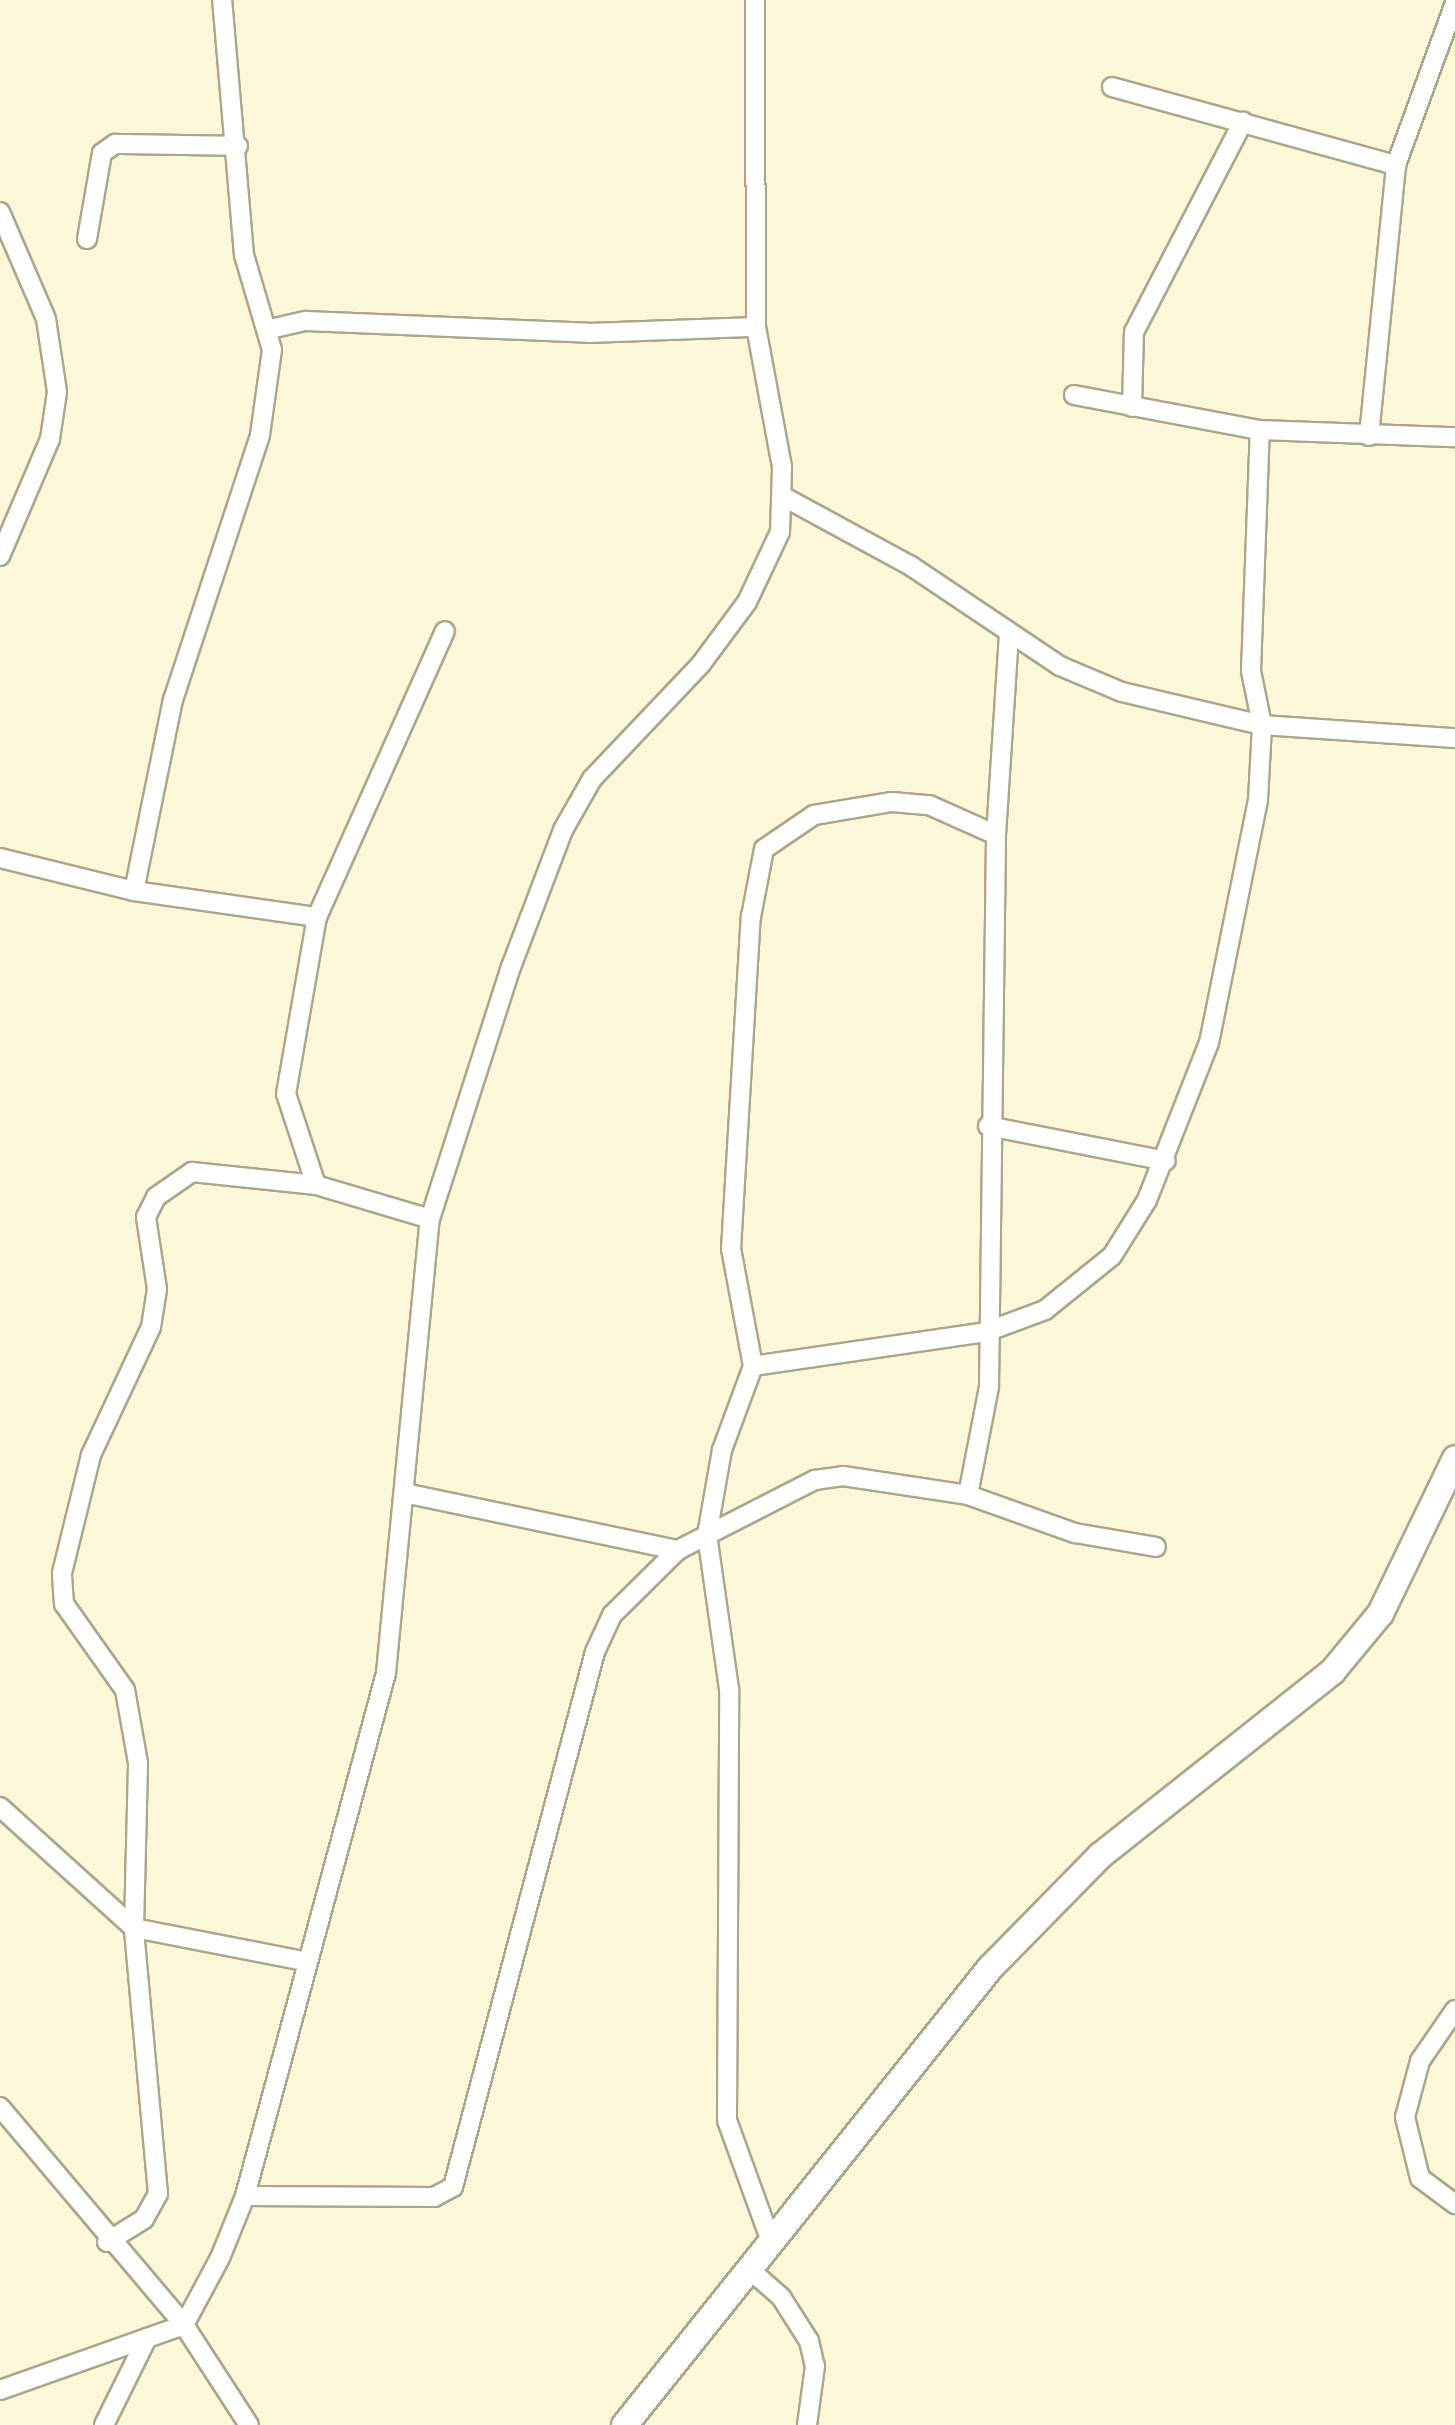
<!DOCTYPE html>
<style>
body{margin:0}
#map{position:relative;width:1455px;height:2425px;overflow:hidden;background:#fcf7d9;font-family:"Fira Sans Condensed",sans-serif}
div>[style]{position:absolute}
.roads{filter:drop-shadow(2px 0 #aba68a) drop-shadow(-2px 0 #aba68a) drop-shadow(0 2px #aba68a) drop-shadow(0 -2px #aba68a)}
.street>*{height:18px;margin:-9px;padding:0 9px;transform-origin:9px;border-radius:9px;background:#fff}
.secondary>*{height:25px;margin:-12.5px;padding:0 12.5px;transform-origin:12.5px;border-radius:12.5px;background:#fff}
span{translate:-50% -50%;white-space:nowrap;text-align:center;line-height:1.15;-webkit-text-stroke:8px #fcf7d9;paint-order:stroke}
</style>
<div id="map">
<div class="roads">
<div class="street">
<i style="left:1112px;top:87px;width:295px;rotate:15.4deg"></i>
<i style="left:0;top:212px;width:116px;rotate:66.7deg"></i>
<i style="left:46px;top:319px;width:74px;rotate:81.4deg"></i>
<i style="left:57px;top:392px;width:48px;rotate:98.5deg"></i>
<i style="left:50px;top:439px;width:127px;rotate:113.1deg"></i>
<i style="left:87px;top:239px;width:87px;rotate:-80.1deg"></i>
<i style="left:102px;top:153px;width:16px;rotate:-35deg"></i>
<i style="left:115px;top:144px;width:123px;rotate:0.9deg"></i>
<i style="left:270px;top:329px;width:37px;rotate:-13deg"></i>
<i style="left:306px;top:321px;width:283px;rotate:2.4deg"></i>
<i style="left:589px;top:333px;width:167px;rotate:-2.1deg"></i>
<i style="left:1074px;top:395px;width:189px;rotate:10.7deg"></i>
<i style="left:1260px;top:430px;width:195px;rotate:2.1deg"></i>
<i style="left:1132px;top:407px;width:75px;rotate:-88.5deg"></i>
<i style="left:1134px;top:332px;width:237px;rotate:-62.6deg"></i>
<i style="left:1369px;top:436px;width:272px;rotate:-84.3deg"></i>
<i style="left:1396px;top:165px;width:172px;rotate:-70deg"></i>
<i style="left:782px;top:496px;width:147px;rotate:28.5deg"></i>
<i style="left:911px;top:566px;width:179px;rotate:33.9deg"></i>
<i style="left:1060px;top:666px;width:67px;rotate:22.8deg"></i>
<i style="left:1122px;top:692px;width:144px;rotate:13.3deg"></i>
<i style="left:1262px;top:725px;width:193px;rotate:3.9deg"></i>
<i style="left:0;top:858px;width:138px;rotate:13.8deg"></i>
<i style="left:134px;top:891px;width:185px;rotate:8.1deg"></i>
<i style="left:134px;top:891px;width:195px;rotate:-78.5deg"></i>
<i style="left:173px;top:700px;width:279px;rotate:-71.8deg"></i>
<i style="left:260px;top:435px;width:86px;rotate:-82deg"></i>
<i style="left:272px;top:350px;width:99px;rotate:-106.4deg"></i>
<i style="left:244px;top:255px;width:256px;rotate:-94.9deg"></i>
<i style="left:988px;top:1126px;width:181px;rotate:11.1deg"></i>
<i style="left:316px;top:1185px;width:96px;rotate:-108.2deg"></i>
<i style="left:286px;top:1094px;width:180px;rotate:-80.1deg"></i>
<i style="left:317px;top:917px;width:313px;rotate:-65.9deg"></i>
<i style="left:753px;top:1366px;width:119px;rotate:-100.6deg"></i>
<i style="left:731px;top:1249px;width:333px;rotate:-86.6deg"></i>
<i style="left:751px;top:917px;width:69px;rotate:-79.2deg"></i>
<i style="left:764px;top:849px;width:60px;rotate:-34.2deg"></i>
<i style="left:814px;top:815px;width:79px;rotate:-9.5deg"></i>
<i style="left:892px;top:802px;width:37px;rotate:5deg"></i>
<i style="left:929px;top:805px;width:73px;rotate:24.1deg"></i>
<i style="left:404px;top:1493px;width:280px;rotate:11.8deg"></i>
<i style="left:968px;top:1495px;width:110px;rotate:-79deg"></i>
<i style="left:989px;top:1387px;width:552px;rotate:-89.27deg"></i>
<i style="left:996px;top:835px;width:200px;rotate:-86.3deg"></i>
<i style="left:0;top:1807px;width:181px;rotate:42.1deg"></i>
<i style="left:134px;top:1928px;width:173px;rotate:11deg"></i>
<i style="left:1455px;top:2010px;width:62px;rotate:124.5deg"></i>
<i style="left:1420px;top:2061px;width:58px;rotate:105deg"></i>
<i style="left:1405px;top:2117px;width:63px;rotate:76.2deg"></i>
<i style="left:1420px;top:2178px;width:44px;rotate:36.6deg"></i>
<i style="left:0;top:2107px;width:285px;rotate:49.8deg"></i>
<i style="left:184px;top:2325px;width:119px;rotate:57deg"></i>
<i style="left:245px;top:2196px;width:189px;rotate:0.3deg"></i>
<i style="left:434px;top:2197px;width:21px;rotate:-28deg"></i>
<i style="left:453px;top:2187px;width:554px;rotate:-75.14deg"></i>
<i style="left:595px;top:1652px;width:41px;rotate:-65.3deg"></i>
<i style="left:612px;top:1615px;width:93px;rotate:-44.6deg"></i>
<i style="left:678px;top:1550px;width:154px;rotate:-27.1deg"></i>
<i style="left:815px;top:1480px;width:28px;rotate:-8deg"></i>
<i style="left:843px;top:1476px;width:126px;rotate:8.6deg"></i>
<i style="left:968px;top:1495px;width:114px;rotate:19.6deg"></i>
<i style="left:1075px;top:1533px;width:82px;rotate:9.8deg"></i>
<i style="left:770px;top:2239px;width:127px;rotate:-109.9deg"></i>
<i style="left:727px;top:2120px;width:431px;rotate:-89.7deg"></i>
<i style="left:729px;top:1689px;width:156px;rotate:-98.1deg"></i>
<i style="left:707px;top:1535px;width:86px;rotate:-80deg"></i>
<i style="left:722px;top:1450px;width:90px;rotate:-69.7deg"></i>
<i style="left:753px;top:1366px;width:235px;rotate:-8.3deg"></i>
<i style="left:986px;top:1332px;width:63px;rotate:-20.4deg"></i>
<i style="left:1045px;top:1310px;width:86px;rotate:-38.9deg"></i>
<i style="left:1112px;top:1256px;width:66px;rotate:-58deg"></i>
<i style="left:1147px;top:1200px;width:169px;rotate:-68.5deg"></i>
<i style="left:1209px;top:1043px;width:248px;rotate:-78.6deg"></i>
<i style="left:1258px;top:800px;width:75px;rotate:-86.9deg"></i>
<i style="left:1262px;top:725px;width:55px;rotate:-101.5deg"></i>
<i style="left:1251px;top:671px;width:241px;rotate:-87.9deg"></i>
<i style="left:107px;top:2242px;width:44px;rotate:-31.9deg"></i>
<i style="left:144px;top:2219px;width:29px;rotate:-61deg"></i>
<i style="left:158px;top:2194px;width:267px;rotate:-95.2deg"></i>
<i style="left:134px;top:1928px;width:165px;rotate:-88.6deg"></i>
<i style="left:138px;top:1763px;width:74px;rotate:-100.1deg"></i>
<i style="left:125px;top:1690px;width:105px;rotate:-125.3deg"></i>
<i style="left:64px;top:1604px;width:31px;rotate:-94deg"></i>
<i style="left:62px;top:1573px;width:122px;rotate:-76.2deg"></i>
<i style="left:91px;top:1455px;width:141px;rotate:-64.9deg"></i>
<i style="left:151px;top:1327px;width:38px;rotate:-81deg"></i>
<i style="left:157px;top:1289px;width:73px;rotate:-98.7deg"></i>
<i style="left:146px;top:1217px;width:22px;rotate:-63deg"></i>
<i style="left:156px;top:1197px;width:44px;rotate:-34.8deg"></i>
<i style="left:192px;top:1172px;width:125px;rotate:6deg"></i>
<i style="left:316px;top:1185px;width:119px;rotate:16.6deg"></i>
<i style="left:749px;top:2269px;width:43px;rotate:41.2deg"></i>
<i style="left:781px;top:2297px;width:52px;rotate:57.5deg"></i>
<i style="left:809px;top:2341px;width:26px;rotate:77deg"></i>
<i style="left:815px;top:2366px;width:60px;rotate:97.7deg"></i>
<i style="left:0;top:2390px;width:195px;rotate:-19.5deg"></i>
<i style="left:184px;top:2325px;width:76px;rotate:-61.8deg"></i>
<i style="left:220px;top:2258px;width:67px;rotate:-68deg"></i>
<i style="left:245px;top:2196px;width:542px;rotate:-74.91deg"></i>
<i style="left:386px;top:1673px;width:456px;rotate:-84.5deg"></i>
<i style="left:430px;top:1219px;width:265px;rotate:-72.2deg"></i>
<i style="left:511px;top:967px;width:147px;rotate:-69.2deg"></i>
<i style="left:563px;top:830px;width:59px;rotate:-60.4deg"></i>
<i style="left:592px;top:779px;width:158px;rotate:-46.5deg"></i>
<i style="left:701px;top:664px;width:77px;rotate:-53.4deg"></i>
<i style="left:747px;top:602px;width:77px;rotate:-64.8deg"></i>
<i style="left:780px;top:532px;width:65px;rotate:-88.2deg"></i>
<i style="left:782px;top:467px;width:142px;rotate:-100.5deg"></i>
<i style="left:756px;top:327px;width:327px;rotate:-90.2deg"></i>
<i style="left:104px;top:2425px;width:97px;rotate:-63.7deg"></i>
</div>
<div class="secondary">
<i style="left:624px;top:2425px;width:586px;rotate:-51.37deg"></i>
<i style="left:990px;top:1967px;width:157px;rotate:-45.5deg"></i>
<i style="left:1100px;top:1855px;width:296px;rotate:-38.4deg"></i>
<i style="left:1332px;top:1671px;width:75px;rotate:-50.4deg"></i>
<i style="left:1380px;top:1613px;width:172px;rotate:-64.2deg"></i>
</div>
</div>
</div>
